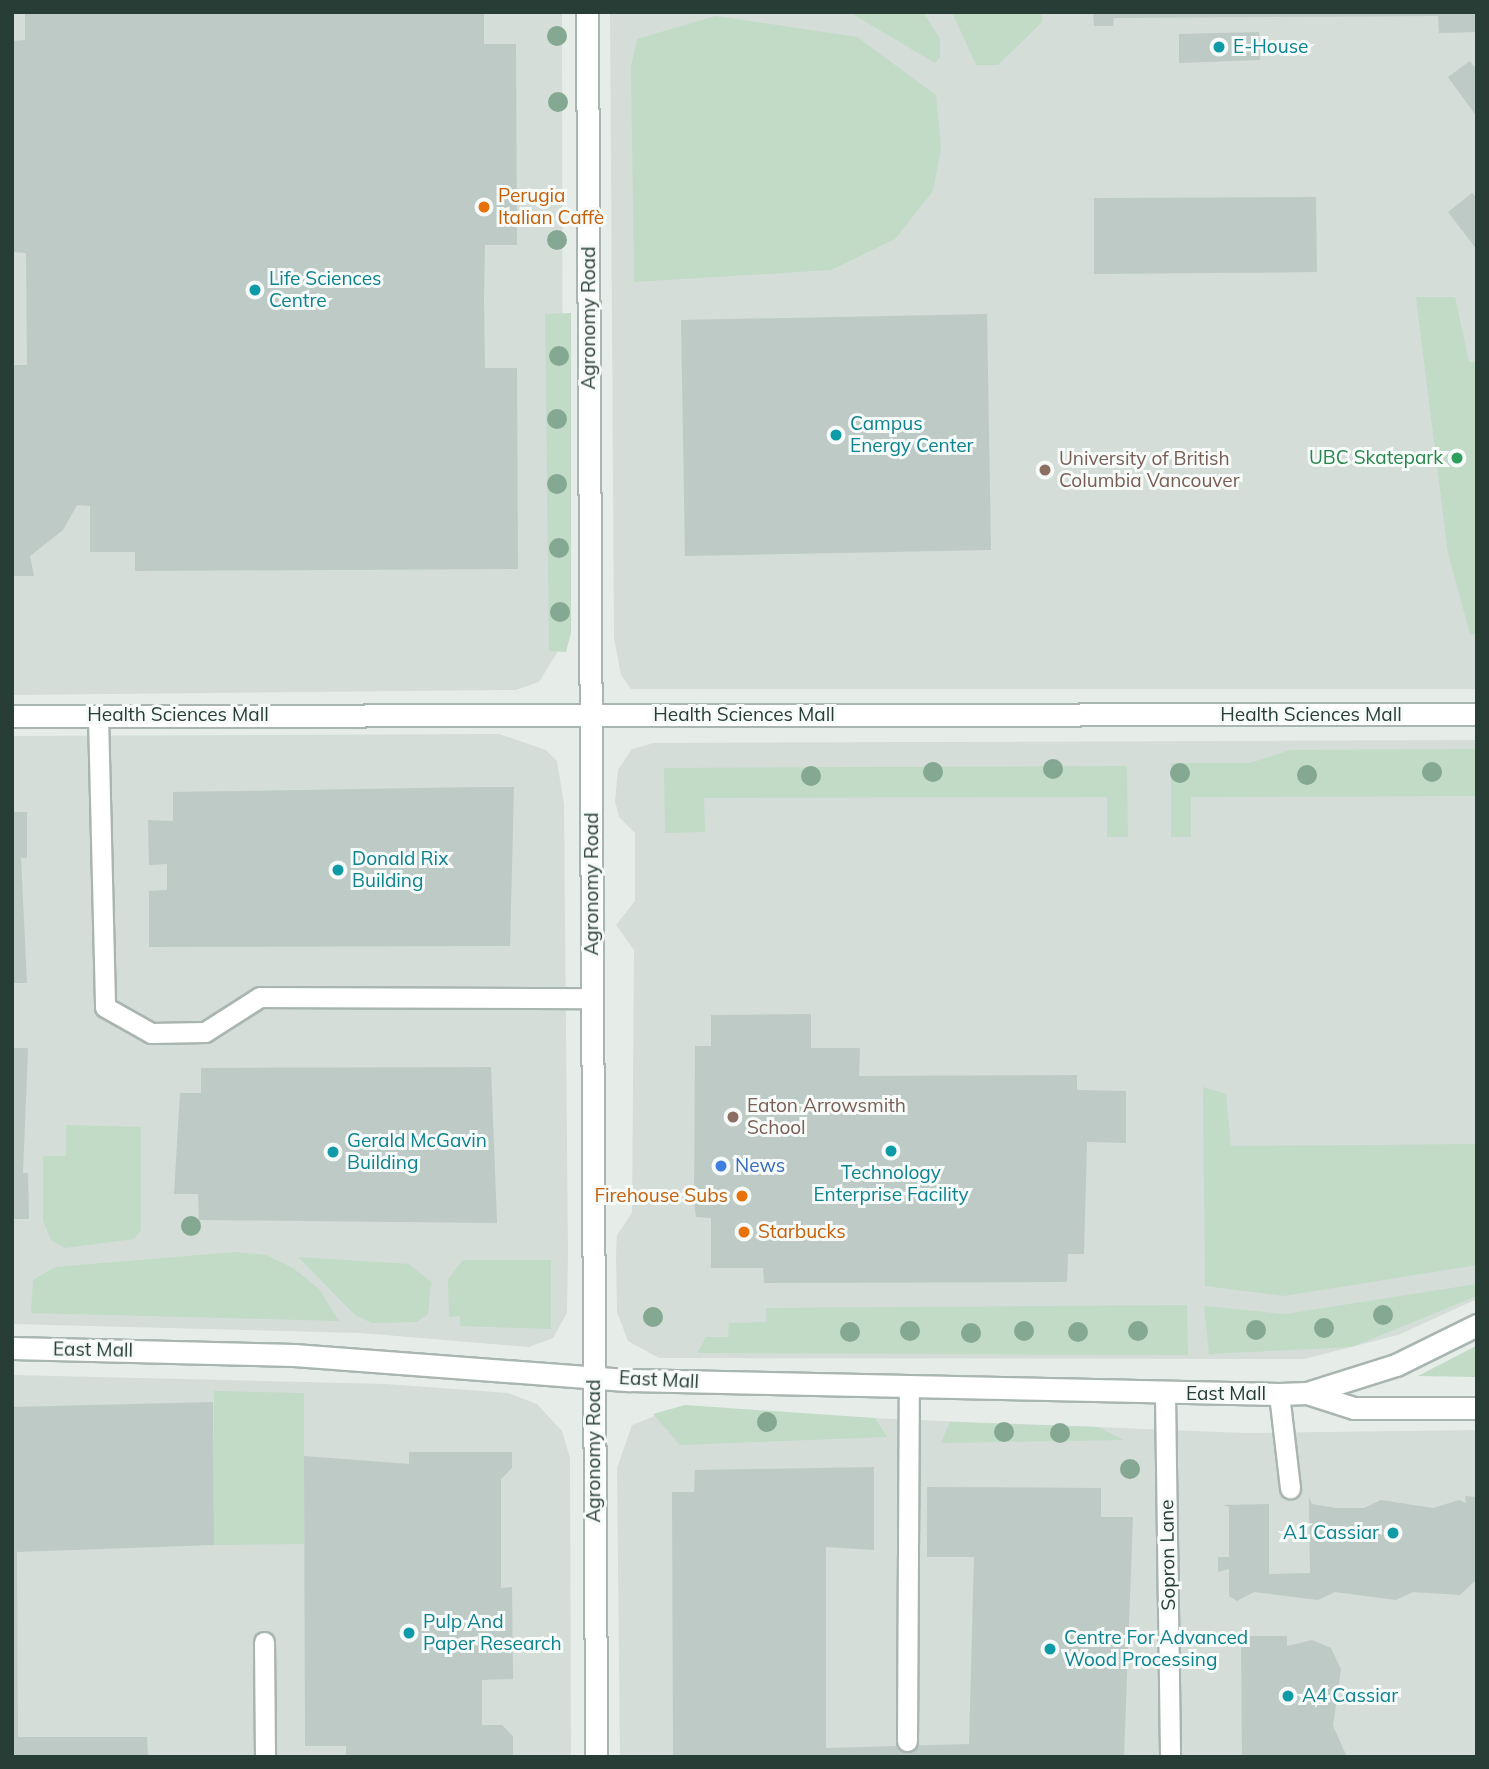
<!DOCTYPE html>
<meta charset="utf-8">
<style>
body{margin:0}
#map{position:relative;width:1489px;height:1769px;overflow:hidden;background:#e6ede9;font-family:Mulish,sans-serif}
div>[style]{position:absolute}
.built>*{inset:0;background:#d4ddd8}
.green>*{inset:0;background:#c1dbc7}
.building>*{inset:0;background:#becac5}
.roads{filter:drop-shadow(2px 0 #a9b5b0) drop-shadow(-2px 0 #a9b5b0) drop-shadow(0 2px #a9b5b0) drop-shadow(0 -2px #a9b5b0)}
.service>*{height:19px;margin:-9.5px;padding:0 9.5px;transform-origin:9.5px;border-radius:9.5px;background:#fff}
.minor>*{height:21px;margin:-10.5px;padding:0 10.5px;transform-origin:10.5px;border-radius:10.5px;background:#fff}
.trees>*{width:20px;height:20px;margin:-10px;border-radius:50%;background:#85a892}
.dots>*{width:19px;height:19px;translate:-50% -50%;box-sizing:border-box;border:4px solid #f6faf8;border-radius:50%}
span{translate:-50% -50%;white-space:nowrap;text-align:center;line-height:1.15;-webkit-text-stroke:6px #f6faf8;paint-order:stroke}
.culture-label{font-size:19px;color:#0d838f}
.left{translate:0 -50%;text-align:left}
.right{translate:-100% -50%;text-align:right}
.food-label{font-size:19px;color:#c56008}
.street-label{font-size:19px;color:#273d36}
.leisure-label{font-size:19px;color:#27864d}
.education-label{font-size:19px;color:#785e54}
.shop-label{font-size:19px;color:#366cbe}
.frame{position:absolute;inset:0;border:14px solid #273d36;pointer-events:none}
</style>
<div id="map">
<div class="built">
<i style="clip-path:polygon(12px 12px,562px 12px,563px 643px,539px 682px,516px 690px,12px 695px)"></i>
<i style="clip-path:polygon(610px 12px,1477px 12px,1477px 689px,631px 689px,621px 675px,614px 638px)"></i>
<i style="clip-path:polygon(499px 734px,546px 750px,557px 761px,564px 804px,568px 1254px,567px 1313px,553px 1338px,529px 1347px,361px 1333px,12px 1324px,12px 736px)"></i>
<i style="clip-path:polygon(1477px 740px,1477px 1299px,1398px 1335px,1304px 1359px,659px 1358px,628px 1341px,617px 1312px,616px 1255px,617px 1235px,632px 1213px,634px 950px,616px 925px,635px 901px,635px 833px,619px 817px,615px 801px,618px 770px,632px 749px,654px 743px)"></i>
<i style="clip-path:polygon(12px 1375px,386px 1384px,508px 1393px,537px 1404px,562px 1431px,570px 1458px,571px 1757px,12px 1757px)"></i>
<i style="clip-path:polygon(670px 1410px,1244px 1433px,1477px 1430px,1477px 1757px,620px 1757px,617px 1468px,632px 1425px)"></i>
</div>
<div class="green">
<i style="clip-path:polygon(849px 12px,923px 12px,940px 39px,940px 57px,935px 63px)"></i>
<i style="clip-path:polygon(952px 12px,1042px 12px,1042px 22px,998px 65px,976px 65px)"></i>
<i style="clip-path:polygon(716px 16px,857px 37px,936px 95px,941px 148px,933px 191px,895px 239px,831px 270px,634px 282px,631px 66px,637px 39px)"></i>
<i style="clip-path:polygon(1416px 297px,1455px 297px,1469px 362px,1477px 362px,1477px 634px,1470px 634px,1448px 553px)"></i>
<i style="clip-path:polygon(571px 313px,571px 633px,566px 652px,549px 651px,545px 314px)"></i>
<i style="clip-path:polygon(1477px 749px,1477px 796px,1191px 797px,1191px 837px,1171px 837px,1171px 763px,1250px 763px,1290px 750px)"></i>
<i style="clip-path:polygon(1127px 766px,1128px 837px,1107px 837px,1107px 797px,704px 798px,705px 832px,665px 833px,664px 768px)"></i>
<i style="clip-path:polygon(1203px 1087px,1226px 1094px,1231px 1146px,1477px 1144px,1477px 1265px,1284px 1296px,1205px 1286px)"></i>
<i style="clip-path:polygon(66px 1125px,141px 1127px,141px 1230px,134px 1239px,65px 1248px,51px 1240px,43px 1220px,43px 1156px,66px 1156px)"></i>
<i style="clip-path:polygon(236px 1252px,266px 1255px,293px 1268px,319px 1289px,339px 1321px,31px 1313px,33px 1280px,55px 1267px)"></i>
<i style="clip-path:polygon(298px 1257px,409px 1264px,431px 1282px,428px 1314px,417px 1322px,372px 1323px,355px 1315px)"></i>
<i style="clip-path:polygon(463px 1260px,551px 1260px,551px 1329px,460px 1326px,460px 1316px,449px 1317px,448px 1279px)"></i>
<i style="clip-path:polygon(1477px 1284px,1477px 1296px,1352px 1347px,1209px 1354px,1204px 1306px,1285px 1314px)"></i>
<i style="clip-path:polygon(1187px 1305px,1188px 1355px,697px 1353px,706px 1337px,728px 1337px,729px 1323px,767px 1322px,766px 1308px)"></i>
<i style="clip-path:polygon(1477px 1346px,1477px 1377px,1418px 1376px,1474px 1347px)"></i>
<i style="clip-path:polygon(214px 1391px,304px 1393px,304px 1544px,214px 1545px)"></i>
<i style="clip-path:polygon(685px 1405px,875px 1418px,887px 1437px,680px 1445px,653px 1414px)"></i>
<i style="clip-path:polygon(950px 1422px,1098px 1427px,1124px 1440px,941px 1443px)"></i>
</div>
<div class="building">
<i style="clip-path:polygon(25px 12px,484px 12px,484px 44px,516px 44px,517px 245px,485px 245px,484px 299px,485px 368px,517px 368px,518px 569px,135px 571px,135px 552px,90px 552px,90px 506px,77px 505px,63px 530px,30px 556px,34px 576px,12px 576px,12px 365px,27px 365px,26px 253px,12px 252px,12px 41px,25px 40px)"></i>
<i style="clip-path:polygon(1093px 12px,1477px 12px,1477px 32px,1439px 33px,1438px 16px,1114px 18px,1113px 26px,1094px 26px)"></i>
<i style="clip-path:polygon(1259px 32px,1260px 60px,1179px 63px,1179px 34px)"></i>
<i style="clip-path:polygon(1470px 61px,1477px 70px,1477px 117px,1448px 77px)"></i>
<i style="clip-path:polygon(1472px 193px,1477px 198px,1477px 250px,1448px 212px)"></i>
<i style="clip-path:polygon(1316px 197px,1317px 272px,1094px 274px,1094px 198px)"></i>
<i style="clip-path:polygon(987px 314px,991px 550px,685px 556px,681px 320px)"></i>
<i style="clip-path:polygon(479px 787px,514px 787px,510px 946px,149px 947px,149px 891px,167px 890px,167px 864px,149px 865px,148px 820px,173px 821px,173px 792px)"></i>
<i style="clip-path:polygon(12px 812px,27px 812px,27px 858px,21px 858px,27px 983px,12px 983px)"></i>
<i style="clip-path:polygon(811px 1014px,811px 1048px,860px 1048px,859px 1076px,1077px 1075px,1077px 1090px,1126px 1091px,1126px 1143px,1087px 1142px,1084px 1254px,1068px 1254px,1067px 1282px,764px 1283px,763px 1268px,711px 1268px,711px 1218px,696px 1217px,694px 1202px,695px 1046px,711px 1046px,711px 1015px)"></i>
<i style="clip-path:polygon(12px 1048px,28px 1048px,23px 1173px,28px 1173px,29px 1219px,12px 1219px)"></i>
<i style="clip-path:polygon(491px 1067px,497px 1223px,199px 1220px,198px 1194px,174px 1194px,180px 1093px,201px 1093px,201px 1068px)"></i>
<i style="clip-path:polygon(213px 1402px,214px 1545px,17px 1552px,18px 1737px,147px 1737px,148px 1757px,12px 1757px,12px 1407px)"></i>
<i style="clip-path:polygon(409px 1452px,512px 1452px,512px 1468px,501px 1479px,501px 1588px,512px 1587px,513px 1679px,482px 1680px,482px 1725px,502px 1725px,513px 1736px,513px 1757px,346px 1757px,346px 1746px,305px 1746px,304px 1456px,409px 1464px)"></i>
<i style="clip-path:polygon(874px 1467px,874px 1550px,826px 1547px,826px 1748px,969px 1744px,974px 1557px,927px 1557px,927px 1487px,1101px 1488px,1101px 1517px,1133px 1517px,1124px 1757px,673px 1757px,672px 1492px,694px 1492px,695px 1470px)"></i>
<i style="clip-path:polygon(1465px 1496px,1477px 1497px,1477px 1579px,1460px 1595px,1413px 1592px,1396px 1600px,1335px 1592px,1318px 1600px,1254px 1592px,1237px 1601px,1229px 1596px,1229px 1569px,1218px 1572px,1218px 1557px,1229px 1557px,1229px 1507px,1223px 1505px,1269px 1504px,1269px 1574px,1310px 1573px,1309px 1497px,1312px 1504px,1336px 1508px,1364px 1508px,1381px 1500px,1433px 1508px,1459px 1500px,1466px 1503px)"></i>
<i style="clip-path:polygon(1241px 1636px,1287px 1636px,1287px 1646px,1312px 1640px,1331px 1648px,1341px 1669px,1333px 1726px,1347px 1757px,1242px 1757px)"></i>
</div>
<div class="roads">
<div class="service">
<i style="left:98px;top:716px;width:291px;rotate:88.6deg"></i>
<i style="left:105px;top:1007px;width:53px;rotate:29.5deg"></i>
<i style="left:151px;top:1033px;width:54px;rotate:-1.1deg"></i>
<i style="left:205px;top:1032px;width:65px;rotate:-32.5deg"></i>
<i style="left:260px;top:997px;width:332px;rotate:0.2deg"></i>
<i style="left:1165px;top:1394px;width:363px;rotate:89.2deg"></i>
<i style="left:1279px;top:1394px;width:95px;rotate:83.3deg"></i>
<i style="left:264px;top:1642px;width:115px;rotate:89.5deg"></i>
<i style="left:907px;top:1741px;width:353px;rotate:-89.7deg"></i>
</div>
<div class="minor">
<i style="left:587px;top:12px;width:1745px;rotate:89.7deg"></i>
<i style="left:12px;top:716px;width:1465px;rotate:-0.08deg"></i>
<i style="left:12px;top:1348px;width:282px;rotate:1.4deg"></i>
<i style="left:294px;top:1355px;width:336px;rotate:4.3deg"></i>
<i style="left:629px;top:1380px;width:650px;rotate:1.23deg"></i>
<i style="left:1279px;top:1394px;width:28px;rotate:-2deg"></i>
<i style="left:1307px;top:1393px;width:93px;rotate:-17.5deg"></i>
<i style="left:1396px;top:1365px;width:90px;rotate:-26.3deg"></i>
<i style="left:1307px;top:1393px;width:49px;rotate:17.7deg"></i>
<i style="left:1354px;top:1408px;width:123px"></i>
</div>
</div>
<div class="trees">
<i style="left:557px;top:36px"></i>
<i style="left:558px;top:102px"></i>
<i style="left:557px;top:240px"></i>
<i style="left:559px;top:356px"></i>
<i style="left:557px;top:419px"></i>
<i style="left:557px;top:484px"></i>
<i style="left:559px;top:548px"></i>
<i style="left:560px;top:612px"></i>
<i style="left:1053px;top:769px"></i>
<i style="left:933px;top:772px"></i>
<i style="left:1432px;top:772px"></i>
<i style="left:1180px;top:773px"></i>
<i style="left:1307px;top:775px"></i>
<i style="left:811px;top:776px"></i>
<i style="left:191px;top:1226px"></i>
<i style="left:1383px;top:1315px"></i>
<i style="left:653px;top:1317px"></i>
<i style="left:1324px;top:1328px"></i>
<i style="left:1256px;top:1330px"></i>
<i style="left:910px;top:1331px"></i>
<i style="left:1024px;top:1331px"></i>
<i style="left:1138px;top:1331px"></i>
<i style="left:850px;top:1332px"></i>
<i style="left:1078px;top:1332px"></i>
<i style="left:971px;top:1333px"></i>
<i style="left:767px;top:1422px"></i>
<i style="left:1004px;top:1432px"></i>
<i style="left:1060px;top:1433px"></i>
<i style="left:1130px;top:1469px"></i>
</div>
<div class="dots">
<i style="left:1219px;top:47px;background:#0f9aa8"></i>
<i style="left:484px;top:207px;background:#e8710a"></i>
<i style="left:255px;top:290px;background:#0f9aa8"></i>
<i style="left:836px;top:435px;background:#0f9aa8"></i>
<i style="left:1457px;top:458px;background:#2e9e5b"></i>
<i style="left:1045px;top:470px;background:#8d6e63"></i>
<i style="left:338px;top:870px;background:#0f9aa8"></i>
<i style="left:733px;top:1117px;background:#8d6e63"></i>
<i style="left:891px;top:1151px;background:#0f9aa8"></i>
<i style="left:333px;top:1152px;background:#0f9aa8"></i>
<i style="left:721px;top:1166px;background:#3f7fe0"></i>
<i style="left:742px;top:1196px;background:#e8710a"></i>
<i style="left:744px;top:1232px;background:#e8710a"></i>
<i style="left:1393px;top:1533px;background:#0f9aa8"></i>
<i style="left:409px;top:1633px;background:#0f9aa8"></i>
<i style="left:1050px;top:1649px;background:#0f9aa8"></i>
<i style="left:1288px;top:1696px;background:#0f9aa8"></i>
</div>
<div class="culture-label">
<span class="left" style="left:1233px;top:47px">E-House</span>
<span class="left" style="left:269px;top:290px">Life Sciences<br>Centre</span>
<span class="left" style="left:850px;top:435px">Campus<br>Energy Center</span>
<span class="left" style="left:352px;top:870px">Donald Rix<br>Building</span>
<span class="left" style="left:347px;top:1152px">Gerald McGavin<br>Building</span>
<span style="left:891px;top:1184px">Technology<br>Enterprise Facility</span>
<span class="right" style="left:1379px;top:1533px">A1 Cassiar</span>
<span class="left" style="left:423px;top:1633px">Pulp And<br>Paper Research</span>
<span class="left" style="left:1064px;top:1649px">Centre For Advanced<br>Wood Processing</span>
<span class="left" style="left:1302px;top:1696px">A4 Cassiar</span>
</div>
<div class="food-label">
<span class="left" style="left:498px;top:207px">Perugia<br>Italian Caffè</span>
<span class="right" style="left:728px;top:1196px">Firehouse Subs</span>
<span class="left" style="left:758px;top:1232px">Starbucks</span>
</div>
<div class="street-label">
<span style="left:589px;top:318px;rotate:-90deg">Agronomy Road</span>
<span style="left:178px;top:715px">Health Sciences Mall</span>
<span style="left:744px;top:715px">Health Sciences Mall</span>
<span style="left:1311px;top:715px">Health Sciences Mall</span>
<span style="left:592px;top:884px;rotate:-90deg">Agronomy Road</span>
<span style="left:93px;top:1350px;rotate:1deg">East Mall</span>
<span style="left:659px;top:1380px;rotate:3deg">East Mall</span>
<span style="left:1226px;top:1394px">East Mall</span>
<span style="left:594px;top:1451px;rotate:-90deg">Agronomy Road</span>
<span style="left:1168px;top:1555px;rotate:-91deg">Sopron Lane</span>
</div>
<div class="leisure-label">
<span class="right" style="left:1443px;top:458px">UBC Skatepark</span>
</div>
<div class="education-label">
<span class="left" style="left:1059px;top:470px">University of British<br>Columbia Vancouver</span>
<span class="left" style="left:747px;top:1117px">Eaton Arrowsmith<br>School</span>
</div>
<div class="shop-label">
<span class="left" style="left:735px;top:1166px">News</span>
</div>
<div class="frame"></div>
</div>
